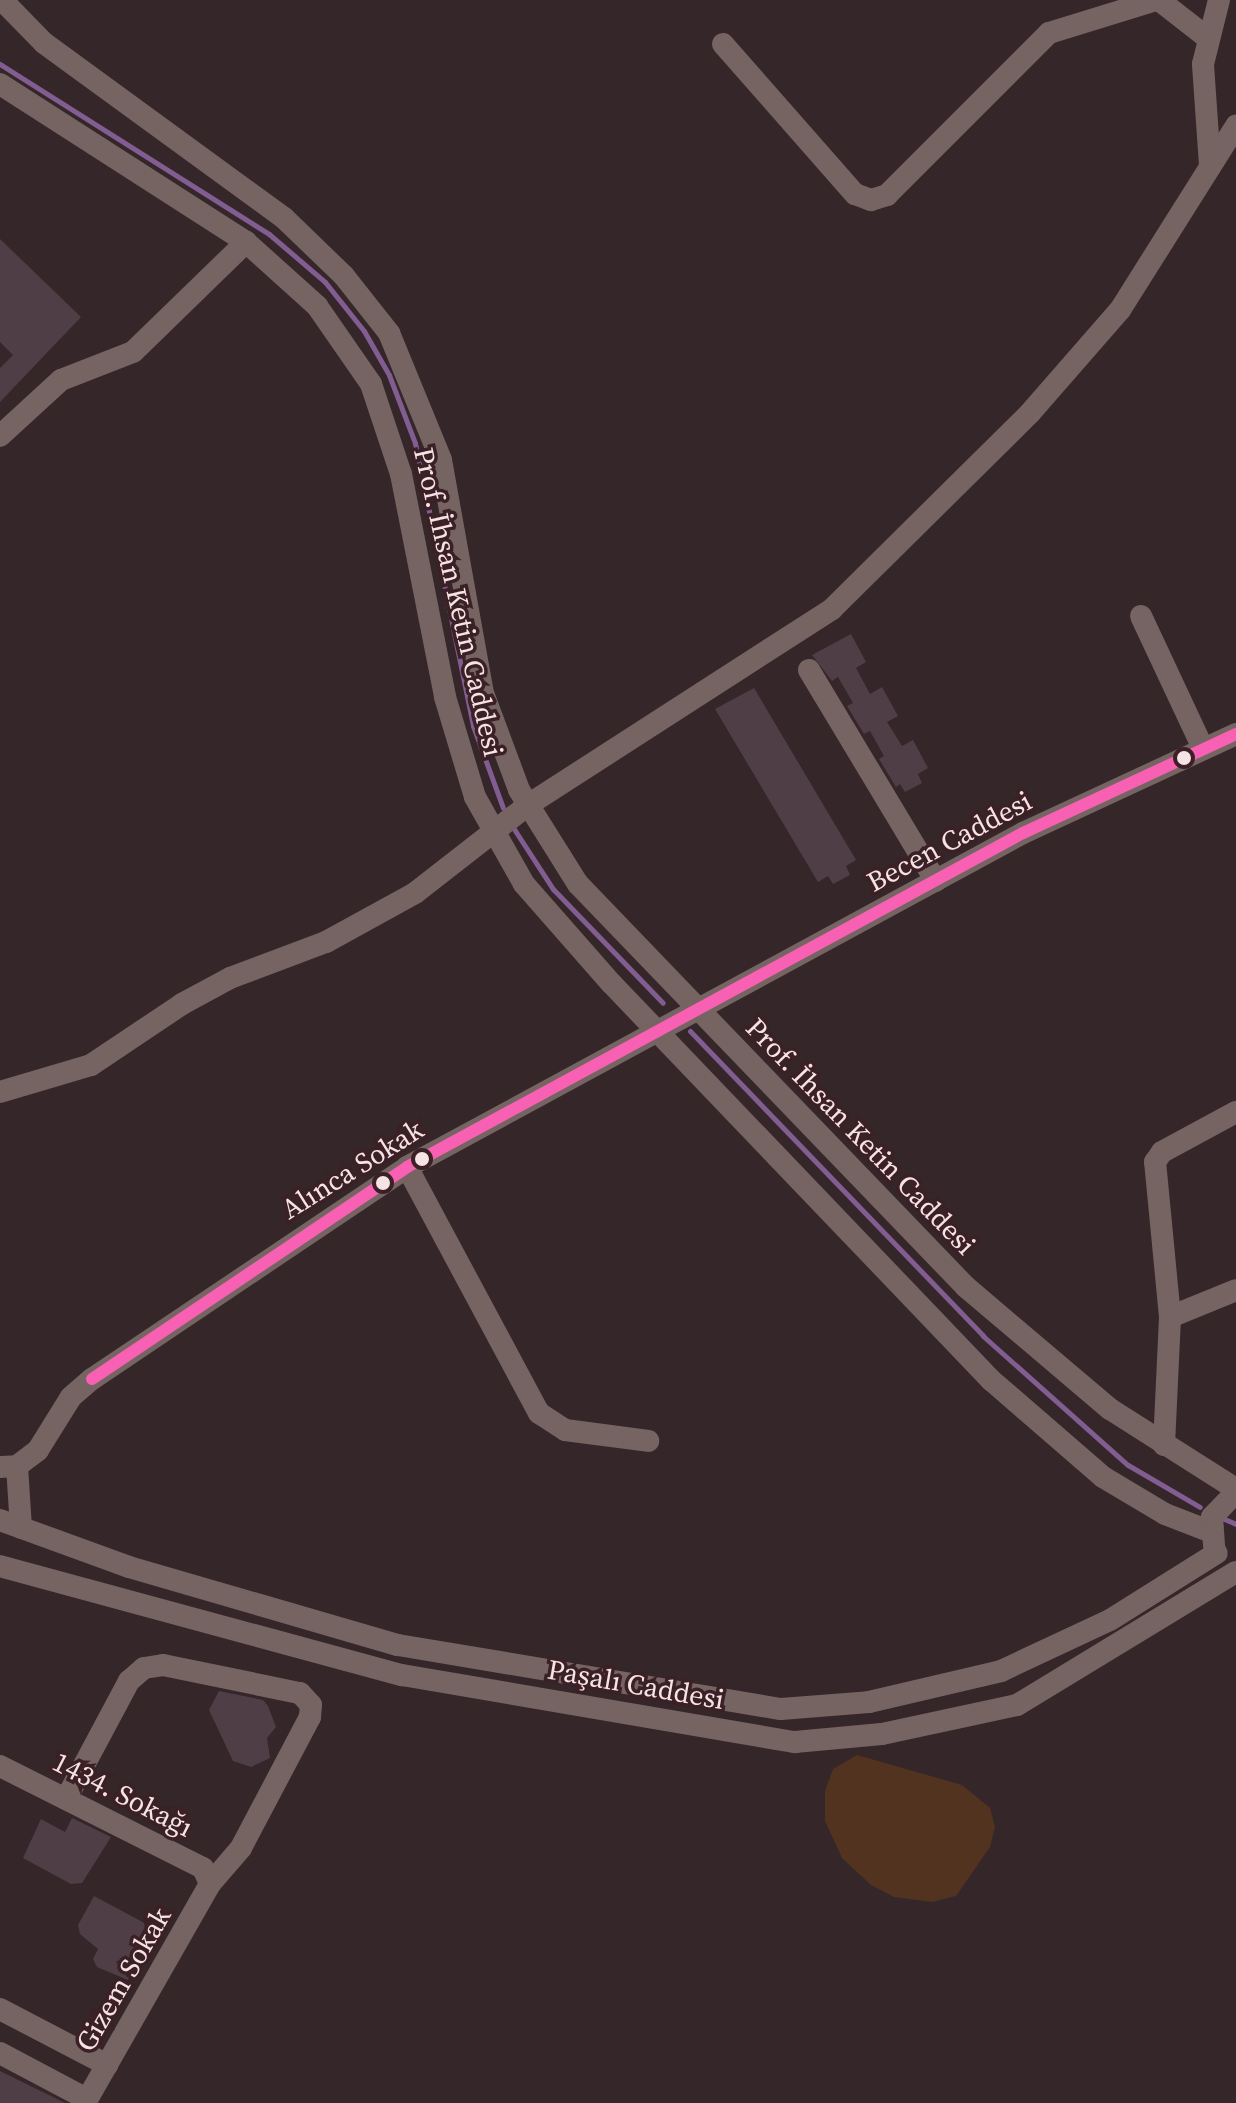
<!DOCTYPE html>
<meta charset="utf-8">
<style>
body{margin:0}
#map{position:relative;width:1236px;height:2103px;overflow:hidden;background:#35262a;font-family:"Source Serif 4",serif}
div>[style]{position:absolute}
.green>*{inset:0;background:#523320}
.stream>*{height:5px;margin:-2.5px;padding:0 2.5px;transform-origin:2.5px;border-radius:2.5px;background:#825d91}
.building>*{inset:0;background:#503e47}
.minor>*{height:22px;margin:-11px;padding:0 11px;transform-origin:11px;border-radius:11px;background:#766462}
.bus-1>*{height:12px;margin:-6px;padding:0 6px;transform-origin:6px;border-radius:6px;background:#f860b3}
.dots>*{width:22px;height:22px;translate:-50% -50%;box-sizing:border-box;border:4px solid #3b2026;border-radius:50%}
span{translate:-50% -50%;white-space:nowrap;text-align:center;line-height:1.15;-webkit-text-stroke:7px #3b2026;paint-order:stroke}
.street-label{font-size:28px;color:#f6e3e6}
</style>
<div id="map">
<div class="green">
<i style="clip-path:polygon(857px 1755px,962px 1785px,990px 1808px,995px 1827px,990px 1847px,956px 1896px,932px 1902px,894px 1897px,871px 1885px,842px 1858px,825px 1821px,825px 1791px,833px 1769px)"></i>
</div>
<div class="stream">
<i style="left:0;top:64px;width:318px;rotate:32.3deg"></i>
<i style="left:269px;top:234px;width:74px;rotate:40.6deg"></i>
<i style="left:325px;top:282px;width:63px;rotate:51.5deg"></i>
<i style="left:364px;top:331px;width:51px;rotate:60.4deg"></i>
<i style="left:389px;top:375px;width:73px;rotate:69.1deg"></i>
<i style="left:415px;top:443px;width:289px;rotate:78.4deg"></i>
<i style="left:473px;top:726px;width:87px;rotate:69.9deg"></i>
<i style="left:514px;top:829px;width:72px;rotate:57deg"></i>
<i style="left:553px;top:889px;width:158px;rotate:46deg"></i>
<i style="left:690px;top:1031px;width:423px;rotate:46.1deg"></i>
<i style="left:983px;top:1336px;width:194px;rotate:41.7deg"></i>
<i style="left:1128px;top:1465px;width:83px;rotate:30.3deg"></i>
<i style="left:1222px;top:1518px;width:15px;rotate:23deg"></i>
</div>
<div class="building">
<i style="clip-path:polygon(0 239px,81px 317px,0 402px,0 368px,13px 355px,0 342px)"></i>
<i style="clip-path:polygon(851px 634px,866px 662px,856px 668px,870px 694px,882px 687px,898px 716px,887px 722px,902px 746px,913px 740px,928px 768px,918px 774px,922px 783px,905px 792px,900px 784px,896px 787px,879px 759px,884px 756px,870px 731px,864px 734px,847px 706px,853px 703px,838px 677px,832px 681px,812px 655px)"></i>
<i style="clip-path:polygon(754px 688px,856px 860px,846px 866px,850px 875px,833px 884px,828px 876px,818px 882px,715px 709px)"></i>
<i style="clip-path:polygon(219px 1691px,263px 1700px,268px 1706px,276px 1727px,267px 1738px,270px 1758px,251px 1767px,233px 1761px,209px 1710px)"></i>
<i style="clip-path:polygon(72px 1818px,111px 1837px,82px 1883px,71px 1884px,23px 1858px,41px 1819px,65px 1832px)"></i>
<i style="clip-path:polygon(94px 1896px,150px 1926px,128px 1980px,97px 1967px,93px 1959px,98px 1949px,80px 1934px,78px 1925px)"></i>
<i style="clip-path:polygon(0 2071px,61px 2101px,65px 2103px,0 2103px)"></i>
</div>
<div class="minor">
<i style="left:2px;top:0;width:60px;rotate:45.7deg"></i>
<i style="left:44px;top:43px;width:297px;rotate:36.1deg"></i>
<i style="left:284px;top:218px;width:83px;rotate:44deg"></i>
<i style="left:344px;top:276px;width:73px;rotate:51.7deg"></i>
<i style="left:389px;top:333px;width:137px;rotate:67.7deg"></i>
<i style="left:441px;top:460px;width:237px;rotate:79.8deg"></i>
<i style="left:483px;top:693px;width:103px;rotate:69.6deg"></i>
<i style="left:519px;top:790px;width:111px;rotate:57.9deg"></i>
<i style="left:578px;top:884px;width:559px;rotate:46.09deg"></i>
<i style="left:966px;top:1287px;width:189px;rotate:40.3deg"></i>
<i style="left:1110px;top:1409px;width:149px;rotate:32.4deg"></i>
<i style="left:1159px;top:0;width:63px;rotate:38deg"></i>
<i style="left:723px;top:44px;width:200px;rotate:48.7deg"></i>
<i style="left:855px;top:194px;width:17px;rotate:21deg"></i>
<i style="left:871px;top:200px;width:17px;rotate:-17deg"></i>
<i style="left:887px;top:195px;width:229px;rotate:-45deg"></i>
<i style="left:1049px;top:33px;width:112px;rotate:-17.1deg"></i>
<i style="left:0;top:84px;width:292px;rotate:32.7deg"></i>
<i style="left:246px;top:242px;width:96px;rotate:42deg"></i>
<i style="left:317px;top:306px;width:95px;rotate:55.3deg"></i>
<i style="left:371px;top:384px;width:95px;rotate:71.6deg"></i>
<i style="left:401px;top:474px;width:227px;rotate:78.8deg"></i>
<i style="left:445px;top:697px;width:104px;rotate:73.3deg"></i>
<i style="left:475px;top:797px;width:100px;rotate:60.6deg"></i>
<i style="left:524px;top:884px;width:132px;rotate:48.7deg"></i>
<i style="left:611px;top:983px;width:550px;rotate:46.25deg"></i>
<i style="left:991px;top:1380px;width:148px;rotate:40.9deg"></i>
<i style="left:1103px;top:1477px;width:72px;rotate:30.8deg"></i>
<i style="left:1165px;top:1514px;width:47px;rotate:21.1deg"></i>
<i style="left:1210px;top:165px;width:101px;rotate:-94deg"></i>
<i style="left:1203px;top:64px;width:66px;rotate:-76deg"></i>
<i style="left:0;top:436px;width:83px;rotate:-42.6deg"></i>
<i style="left:61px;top:380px;width:77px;rotate:-21.3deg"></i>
<i style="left:133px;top:352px;width:158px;rotate:-44.2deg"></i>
<i style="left:1141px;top:616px;width:144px;rotate:64.9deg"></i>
<i style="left:809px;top:670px;width:246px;rotate:59deg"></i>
<i style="left:0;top:1092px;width:95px;rotate:-16.5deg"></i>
<i style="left:91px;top:1065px;width:110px;rotate:-33.8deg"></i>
<i style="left:182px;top:1004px;width:55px;rotate:-28.4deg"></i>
<i style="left:230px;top:978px;width:103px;rotate:-20.6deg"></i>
<i style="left:326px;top:942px;width:102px;rotate:-28.8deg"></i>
<i style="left:415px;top:893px;width:143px;rotate:-37.9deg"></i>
<i style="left:528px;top:805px;width:362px;rotate:-32.8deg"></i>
<i style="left:832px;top:609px;width:279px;rotate:-44.7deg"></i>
<i style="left:1030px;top:413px;width:137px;rotate:-48.9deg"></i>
<i style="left:1120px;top:310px;width:218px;rotate:-57.8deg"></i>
<i style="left:407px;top:1167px;width:279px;rotate:61.8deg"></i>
<i style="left:539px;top:1413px;width:31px;rotate:33deg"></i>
<i style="left:565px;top:1430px;width:84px;rotate:7.5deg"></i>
<i style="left:1170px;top:1317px;width:71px;rotate:-22.2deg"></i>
<i style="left:1164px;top:1445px;width:128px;rotate:-87.3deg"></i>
<i style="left:1170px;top:1317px;width:156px;rotate:-95.5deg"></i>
<i style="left:1155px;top:1162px;width:12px;rotate:-55deg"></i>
<i style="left:1162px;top:1152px;width:84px;rotate:-28.4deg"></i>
<i style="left:17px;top:1466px;width:62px;rotate:86.3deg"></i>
<i style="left:0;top:1467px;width:17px;rotate:-3deg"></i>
<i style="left:17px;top:1466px;width:26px;rotate:-37deg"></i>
<i style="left:38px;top:1450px;width:62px;rotate:-58.1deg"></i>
<i style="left:71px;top:1397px;width:28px;rotate:-41deg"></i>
<i style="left:92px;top:1379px;width:380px;rotate:-33.9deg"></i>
<i style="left:407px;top:1167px;width:701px;rotate:-28.47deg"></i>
<i style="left:1023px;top:833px;width:235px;rotate:-24.9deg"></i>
<i style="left:0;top:1520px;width:137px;rotate:20deg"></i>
<i style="left:129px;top:1567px;width:280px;rotate:16.2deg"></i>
<i style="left:398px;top:1645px;width:388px;rotate:9.5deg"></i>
<i style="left:781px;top:1709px;width:88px;rotate:-4.5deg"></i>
<i style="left:869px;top:1702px;width:136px;rotate:-13.2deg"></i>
<i style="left:1001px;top:1671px;width:120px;rotate:-25.1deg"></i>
<i style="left:1110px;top:1620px;width:126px;rotate:-32.1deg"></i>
<i style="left:1214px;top:1545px;width:28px;rotate:-94deg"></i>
<i style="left:1212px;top:1517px;width:35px;rotate:-46deg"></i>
<i style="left:0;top:1566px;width:417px;rotate:15.2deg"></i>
<i style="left:402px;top:1675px;width:399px;rotate:9.7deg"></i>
<i style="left:795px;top:1742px;width:87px;rotate:-5.3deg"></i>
<i style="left:882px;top:1734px;width:138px;rotate:-12.1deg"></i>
<i style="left:1017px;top:1705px;width:256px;rotate:-31.3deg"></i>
<i style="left:0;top:1766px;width:227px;rotate:26.7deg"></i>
<i style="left:203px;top:1868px;width:17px;rotate:66deg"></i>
<i style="left:66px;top:1799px;width:134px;rotate:-61.9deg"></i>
<i style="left:129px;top:1681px;width:20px;rotate:-41deg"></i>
<i style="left:144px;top:1668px;width:19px;rotate:-9deg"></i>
<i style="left:163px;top:1665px;width:140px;rotate:11.6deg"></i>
<i style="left:300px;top:1693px;width:16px;rotate:47deg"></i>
<i style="left:311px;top:1705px;width:12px;rotate:95deg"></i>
<i style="left:310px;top:1717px;width:148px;rotate:117.8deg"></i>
<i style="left:241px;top:1848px;width:48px;rotate:130.7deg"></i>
<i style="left:210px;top:1884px;width:252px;rotate:119.7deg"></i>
<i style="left:0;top:2009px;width:121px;rotate:27.6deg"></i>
<i style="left:0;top:2053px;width:98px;rotate:27.9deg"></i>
</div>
<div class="bus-1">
<i style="left:92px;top:1379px;width:380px;rotate:-33.9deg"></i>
<i style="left:407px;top:1167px;width:701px;rotate:-28.47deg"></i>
<i style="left:1023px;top:833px;width:235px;rotate:-24.9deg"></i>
</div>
<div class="dots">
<i style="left:1184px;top:758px;background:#f6e3e6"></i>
<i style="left:422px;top:1159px;background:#f6e3e6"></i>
<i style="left:383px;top:1183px;background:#f6e3e6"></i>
</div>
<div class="street-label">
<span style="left:459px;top:602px;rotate:77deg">Prof. İhsan Ketin Caddesi</span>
<span style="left:949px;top:841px;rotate:-28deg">Becen Caddesi</span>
<span style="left:861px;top:1136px;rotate:46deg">Prof. İhsan Ketin Caddesi</span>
<span style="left:352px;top:1169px;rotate:-32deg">Alınca Sokak</span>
<span style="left:636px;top:1684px;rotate:10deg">Paşalı Caddesi</span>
<span style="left:123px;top:1794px;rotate:27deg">1434. Sokağı</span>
<span style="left:123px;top:1979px;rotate:-60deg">Gizem Sokak</span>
</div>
</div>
